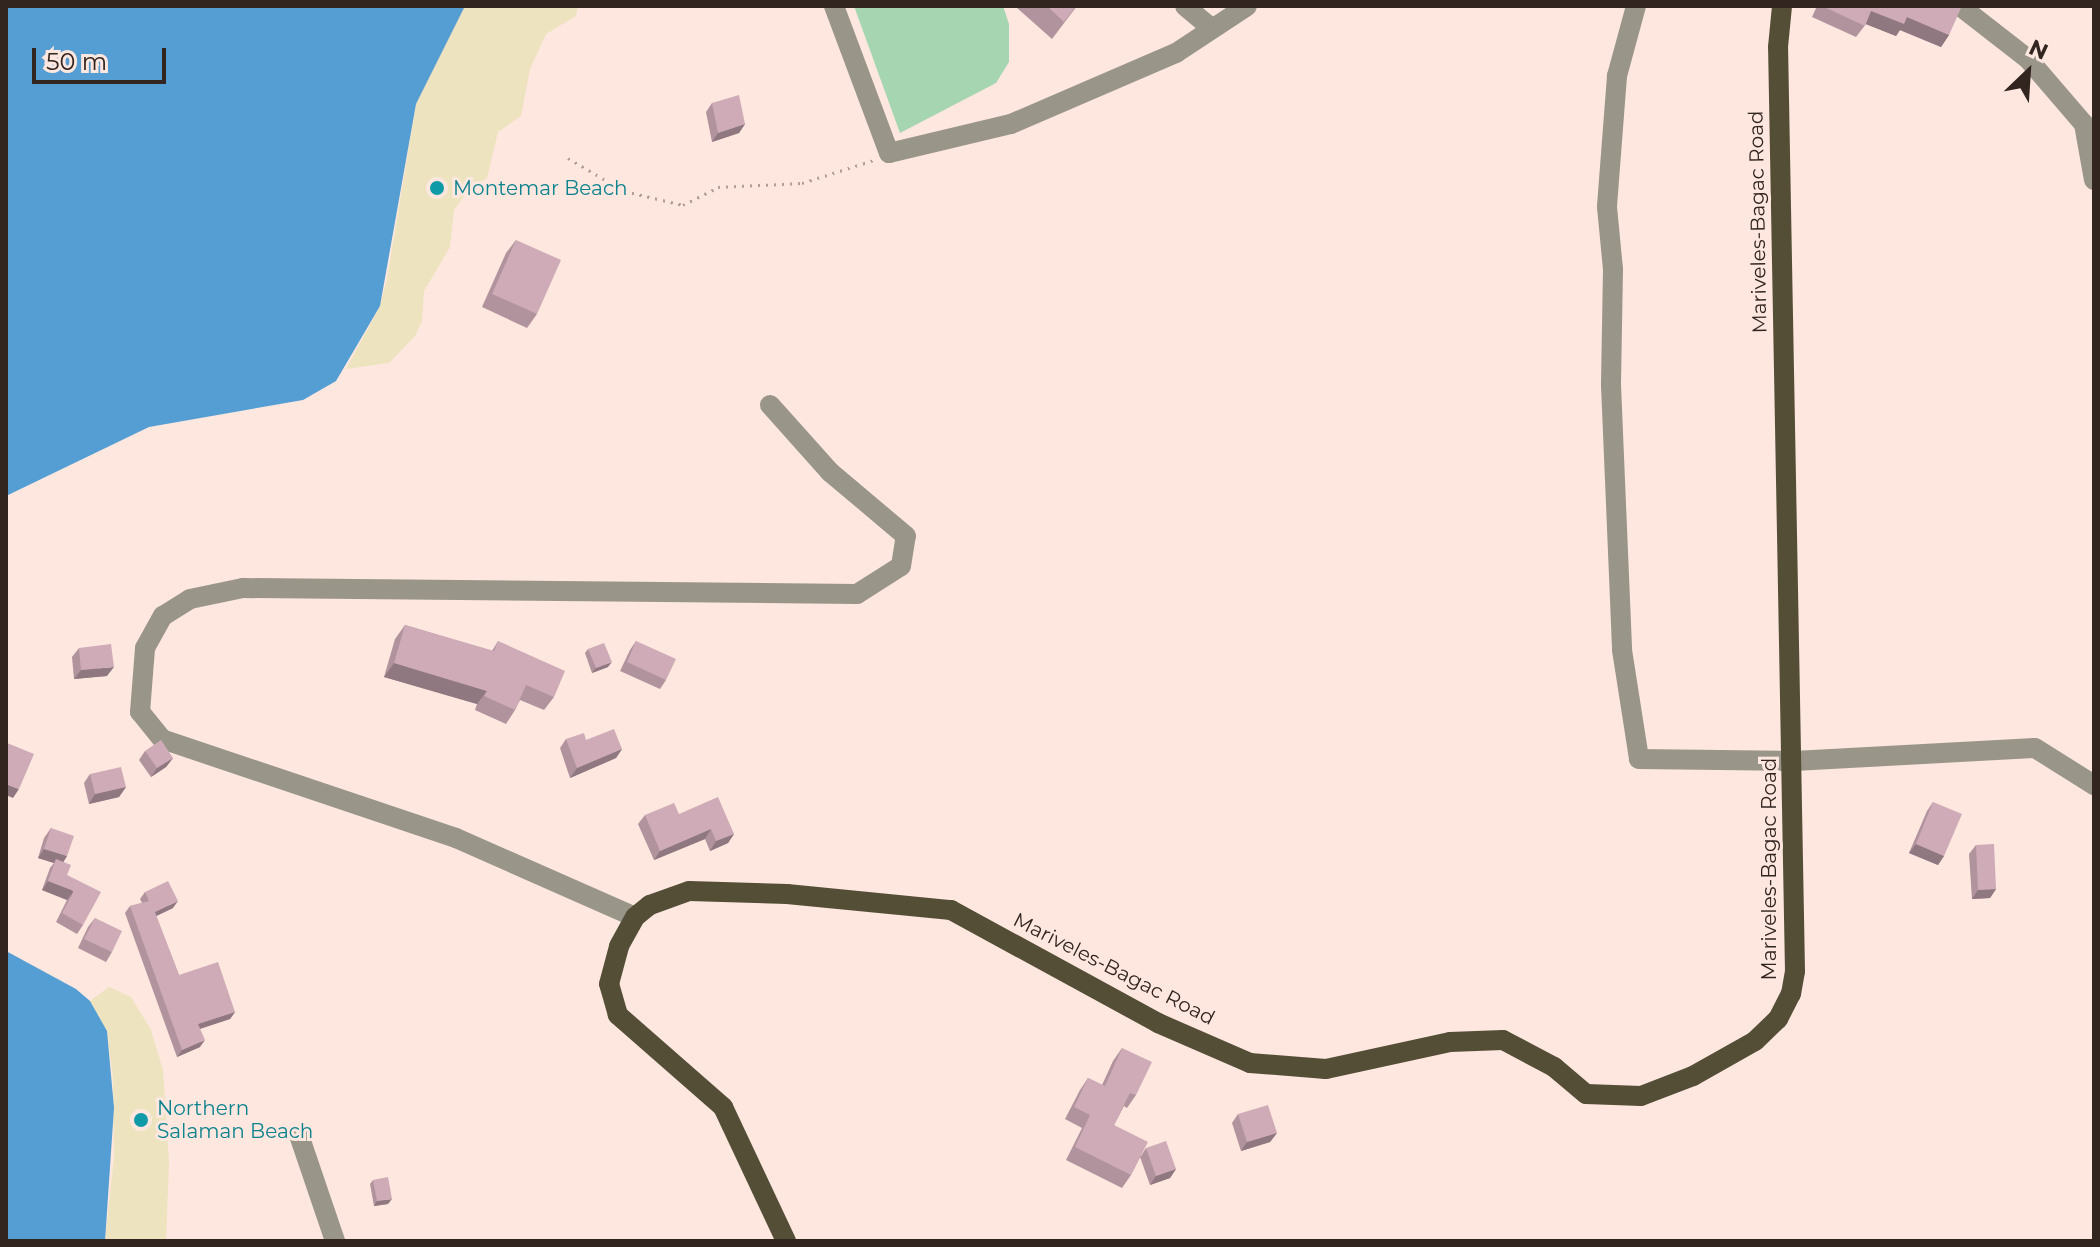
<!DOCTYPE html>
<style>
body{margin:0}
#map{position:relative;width:2100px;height:1247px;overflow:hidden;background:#fde7df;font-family:Montserrat,sans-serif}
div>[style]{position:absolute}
.green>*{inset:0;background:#a5d5b1}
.sand>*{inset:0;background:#ede3be}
.water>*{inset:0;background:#549ed3}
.path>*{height:3px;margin-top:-1.5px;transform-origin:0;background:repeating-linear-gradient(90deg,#b19e98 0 2px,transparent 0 8px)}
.minor>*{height:20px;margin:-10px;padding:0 10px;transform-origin:10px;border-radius:10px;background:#999588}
.major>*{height:20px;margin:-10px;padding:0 10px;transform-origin:10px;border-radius:10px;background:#554e37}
.wall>*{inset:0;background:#b1939d}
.shaded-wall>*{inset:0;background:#907880}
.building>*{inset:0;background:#ceabb7}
.dots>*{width:22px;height:22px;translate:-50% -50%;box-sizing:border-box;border:4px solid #fde7df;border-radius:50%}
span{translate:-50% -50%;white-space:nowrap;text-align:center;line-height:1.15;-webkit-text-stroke:6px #fde7df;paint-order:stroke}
.culture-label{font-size:20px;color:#0d838f}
.left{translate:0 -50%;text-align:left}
.street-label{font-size:20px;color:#322520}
.frame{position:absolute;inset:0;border:8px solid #322520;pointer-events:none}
.north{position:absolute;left:1988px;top:32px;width:80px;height:80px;-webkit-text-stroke:6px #fde7df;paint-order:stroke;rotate:25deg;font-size:22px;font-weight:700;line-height:32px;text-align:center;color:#322520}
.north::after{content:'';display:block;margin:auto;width:28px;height:36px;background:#322520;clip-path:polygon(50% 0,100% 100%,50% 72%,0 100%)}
.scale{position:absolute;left:32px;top:48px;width:134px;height:36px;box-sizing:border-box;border:4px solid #322520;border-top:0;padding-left:10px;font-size:24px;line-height:28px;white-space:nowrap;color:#322520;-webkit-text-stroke:6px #fde7df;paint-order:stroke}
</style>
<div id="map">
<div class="green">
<i style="clip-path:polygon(854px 6px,1003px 6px,1009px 24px,1009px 62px,996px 83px,900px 133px)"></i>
</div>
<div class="sand">
<i style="clip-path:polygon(465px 6px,578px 6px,576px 16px,546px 34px,530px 69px,521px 116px,498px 132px,487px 178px,468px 191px,454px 210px,450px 247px,424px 291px,422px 321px,415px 336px,389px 363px,346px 369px,380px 306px,387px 279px,416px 104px)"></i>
<i style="clip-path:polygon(109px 987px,131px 997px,151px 1030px,163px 1070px,169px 1163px,166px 1241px,105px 1241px,114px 1157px,113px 1078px,107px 1031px,90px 1001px)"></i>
</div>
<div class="water">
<i style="clip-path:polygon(6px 6px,465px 6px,416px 104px,380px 306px,336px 381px,303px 400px,149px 427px,6px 496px)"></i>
<i style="clip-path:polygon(6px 951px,76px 989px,90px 1001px,107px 1031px,114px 1108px,105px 1241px,6px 1241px)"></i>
</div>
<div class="path">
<i style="left:568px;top:158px;width:65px;rotate:30.5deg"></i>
<i style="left:624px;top:191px;width:61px;rotate:13.3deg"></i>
<i style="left:683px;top:205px;width:39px;rotate:-27deg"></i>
<i style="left:718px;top:187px;width:84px;rotate:-2.7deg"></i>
<i style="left:802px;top:183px;width:76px;rotate:-17.7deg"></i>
</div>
<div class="minor">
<i style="left:834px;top:6px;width:157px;rotate:69.5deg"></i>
<i style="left:889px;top:153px;width:125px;rotate:-13.4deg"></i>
<i style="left:1011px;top:124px;width:180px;rotate:-23.3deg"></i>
<i style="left:1176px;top:53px;width:85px;rotate:-33.5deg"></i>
<i style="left:1185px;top:6px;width:34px;rotate:40deg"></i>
<i style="left:1636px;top:6px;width:73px;rotate:105.2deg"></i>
<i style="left:1617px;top:76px;width:131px;rotate:94.4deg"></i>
<i style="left:1607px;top:207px;width:62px;rotate:84.5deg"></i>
<i style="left:1613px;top:269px;width:116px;rotate:91deg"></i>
<i style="left:1611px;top:385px;width:265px;rotate:87.6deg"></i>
<i style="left:1622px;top:650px;width:110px;rotate:81.1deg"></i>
<i style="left:1639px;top:759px;width:155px;rotate:0.7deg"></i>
<i style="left:1794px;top:761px;width:241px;rotate:-3.1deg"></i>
<i style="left:2035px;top:748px;width:70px;rotate:32.1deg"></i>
<i style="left:1960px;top:6px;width:86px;rotate:37.9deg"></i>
<i style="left:2028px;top:59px;width:86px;rotate:49.3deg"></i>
<i style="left:2084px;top:124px;width:57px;rotate:79.9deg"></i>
<i style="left:635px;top:917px;width:196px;rotate:-156.2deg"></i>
<i style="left:456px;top:838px;width:310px;rotate:-161.4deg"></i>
<i style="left:162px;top:739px;width:35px;rotate:-129deg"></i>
<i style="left:140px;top:712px;width:64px;rotate:-85.5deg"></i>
<i style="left:145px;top:648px;width:37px;rotate:-61deg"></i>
<i style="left:163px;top:616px;width:32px;rotate:-32deg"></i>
<i style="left:190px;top:599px;width:54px;rotate:-11.7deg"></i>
<i style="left:243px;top:588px;width:614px;rotate:0.56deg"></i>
<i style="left:857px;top:594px;width:52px;rotate:-32.5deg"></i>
<i style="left:901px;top:566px;width:30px;rotate:-81deg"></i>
<i style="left:906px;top:536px;width:99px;rotate:-139.9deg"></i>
<i style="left:830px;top:472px;width:90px;rotate:-131.8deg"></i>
<i style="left:300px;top:1138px;width:109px;rotate:71.2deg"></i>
</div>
<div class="major">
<i style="left:786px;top:1241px;width:148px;rotate:-115.2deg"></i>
<i style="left:723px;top:1107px;width:140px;rotate:-138.8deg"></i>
<i style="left:618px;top:1015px;width:32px;rotate:-106deg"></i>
<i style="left:609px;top:984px;width:39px;rotate:-75deg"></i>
<i style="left:619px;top:946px;width:33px;rotate:-61deg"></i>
<i style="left:635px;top:917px;width:19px;rotate:-39deg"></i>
<i style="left:650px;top:905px;width:41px;rotate:-19.7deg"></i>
<i style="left:689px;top:891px;width:98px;rotate:1.8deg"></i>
<i style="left:787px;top:894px;width:165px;rotate:5.6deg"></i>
<i style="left:951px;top:910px;width:236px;rotate:28.6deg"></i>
<i style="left:1158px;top:1023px;width:100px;rotate:23.5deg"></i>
<i style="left:1250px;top:1063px;width:76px;rotate:4.5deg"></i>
<i style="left:1326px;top:1069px;width:127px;rotate:-12.3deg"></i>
<i style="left:1450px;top:1042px;width:53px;rotate:-2.2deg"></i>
<i style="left:1503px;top:1040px;width:58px;rotate:27.9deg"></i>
<i style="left:1554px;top:1067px;width:42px;rotate:40.2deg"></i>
<i style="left:1586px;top:1094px;width:55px;rotate:2.1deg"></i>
<i style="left:1641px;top:1096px;width:56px;rotate:-21deg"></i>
<i style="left:1693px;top:1076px;width:71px;rotate:-29.4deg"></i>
<i style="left:1755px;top:1041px;width:32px;rotate:-44deg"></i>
<i style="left:1778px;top:1019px;width:28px;rotate:-63deg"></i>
<i style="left:1791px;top:994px;width:23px;rotate:-80deg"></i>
<i style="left:1795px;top:971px;width:924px;rotate:-91.05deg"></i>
<i style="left:1778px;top:47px;width:41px;rotate:-84.4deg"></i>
</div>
<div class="wall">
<i style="clip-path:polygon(1015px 6px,1077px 6px,1052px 39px)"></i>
<i style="clip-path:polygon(1817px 6px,1955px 6px,1949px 35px,1941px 47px,1900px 30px,1896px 36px,1866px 24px,1856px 37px,1812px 17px)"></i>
<i style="clip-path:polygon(712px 103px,745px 124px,739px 133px,712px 142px,706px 112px)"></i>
<i style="clip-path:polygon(516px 240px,537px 314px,527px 328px,482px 307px,506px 253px)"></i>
<i style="clip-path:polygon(405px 625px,492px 651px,498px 641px,554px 697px,544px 710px,520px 700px,515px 710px,506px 724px,475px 710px,477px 704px,384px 677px,395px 639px)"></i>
<i style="clip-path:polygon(636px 641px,666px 680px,660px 689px,620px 671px,630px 650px)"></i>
<i style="clip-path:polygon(79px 648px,107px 676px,74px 679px,72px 657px)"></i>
<i style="clip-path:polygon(588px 649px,608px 667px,592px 673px,585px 653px)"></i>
<i style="clip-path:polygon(566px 739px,586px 740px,622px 749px,616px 758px,570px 778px,560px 748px)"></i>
<i style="clip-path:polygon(145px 751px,173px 758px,166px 767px,151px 777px,139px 760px)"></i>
<i style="clip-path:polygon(90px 774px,126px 787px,119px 797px,89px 804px,84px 783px)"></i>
<i style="clip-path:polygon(1933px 802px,1944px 856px,1938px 865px,1909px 853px,1927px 811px)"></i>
<i style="clip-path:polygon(679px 814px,734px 834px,728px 843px,710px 851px,705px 839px,654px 860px,638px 824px,645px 815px)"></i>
<i style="clip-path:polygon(51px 828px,67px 856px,63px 862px,83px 925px,77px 934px,56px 922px,67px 900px,42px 890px,50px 868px,54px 863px,38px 858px,44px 838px)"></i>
<i style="clip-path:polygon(1976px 845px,1996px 889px,1990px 898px,1972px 899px,1969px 854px)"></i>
<i style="clip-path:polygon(145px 892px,173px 908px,156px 916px,179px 975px,235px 1012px,230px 1019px,200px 1029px,200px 1047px,177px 1057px,125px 913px,130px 906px,142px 903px,140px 899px)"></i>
<i style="clip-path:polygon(95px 918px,112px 952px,106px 962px,78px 948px,88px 927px)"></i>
<i style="clip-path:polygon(1122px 1048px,1136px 1095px,1127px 1108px,1124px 1106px,1114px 1125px,1141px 1156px,1146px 1148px,1176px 1169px,1170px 1178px,1150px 1185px,1140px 1157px,1131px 1175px,1122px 1188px,1066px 1160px,1082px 1128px,1065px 1119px,1080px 1090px,1088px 1078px,1102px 1085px,1113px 1061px)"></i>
<i style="clip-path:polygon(1238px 1114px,1277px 1133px,1270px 1142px,1241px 1151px,1232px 1123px)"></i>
<i style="clip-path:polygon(373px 1180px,388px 1204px,374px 1206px,370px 1184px)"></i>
</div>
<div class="shaded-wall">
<i style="clip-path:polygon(1871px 11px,1907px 17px,1949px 35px,1941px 47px,1900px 30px,1896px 36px,1863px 23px)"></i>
<i style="clip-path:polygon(745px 124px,739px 133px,712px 142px,718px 133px)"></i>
<i style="clip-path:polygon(612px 662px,608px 667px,592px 673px,596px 668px)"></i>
<i style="clip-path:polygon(394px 663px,487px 691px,477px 704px,384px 677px)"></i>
<i style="clip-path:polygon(114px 667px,107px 676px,74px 679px,81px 670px)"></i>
<i style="clip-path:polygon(622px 749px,616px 758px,570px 778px,577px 768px)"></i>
<i style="clip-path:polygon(173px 758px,166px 767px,151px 777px,157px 768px)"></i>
<i style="clip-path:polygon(6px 784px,19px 789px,13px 798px,6px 795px)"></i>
<i style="clip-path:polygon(126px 787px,119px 797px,89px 804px,95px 794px)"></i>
<i style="clip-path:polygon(711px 829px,705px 839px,654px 860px,660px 851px)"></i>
<i style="clip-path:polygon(734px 834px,728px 843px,710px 851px,716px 841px)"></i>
<i style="clip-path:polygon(1916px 844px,1944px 856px,1938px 865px,1909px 853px)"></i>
<i style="clip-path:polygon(44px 849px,67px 856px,61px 866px,56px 859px,54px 863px,38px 858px)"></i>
<i style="clip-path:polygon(48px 881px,74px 891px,67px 900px,42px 890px)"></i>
<i style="clip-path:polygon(1996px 889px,1990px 898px,1972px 899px,1978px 890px)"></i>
<i style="clip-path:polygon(178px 901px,173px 908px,150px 919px,155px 912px)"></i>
<i style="clip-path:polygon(235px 1012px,230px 1019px,193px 1031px,198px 1024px)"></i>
<i style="clip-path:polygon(205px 1040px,200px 1047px,177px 1057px,182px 1050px)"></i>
<i style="clip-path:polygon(1277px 1133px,1270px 1142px,1241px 1151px,1247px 1142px)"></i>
<i style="clip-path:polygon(1176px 1169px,1170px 1178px,1150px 1185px,1156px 1176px)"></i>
<i style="clip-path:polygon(392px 1199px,388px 1204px,374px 1206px,377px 1201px)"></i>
</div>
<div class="building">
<i style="clip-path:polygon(1047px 6px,1076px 6px,1064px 22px)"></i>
<i style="clip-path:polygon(1822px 6px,1955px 6px,1961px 8px,1949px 35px,1907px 17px,1904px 24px,1871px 11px,1865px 26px)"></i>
<i style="clip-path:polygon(739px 95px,745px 124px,718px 133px,712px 103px)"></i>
<i style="clip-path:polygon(516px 240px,561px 260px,537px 314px,492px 294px)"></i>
<i style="clip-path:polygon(405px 625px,494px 651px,498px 641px,565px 671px,554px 697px,526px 685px,515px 710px,484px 696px,487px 691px,394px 663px)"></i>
<i style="clip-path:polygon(636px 641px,676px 659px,666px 680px,627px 662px)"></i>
<i style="clip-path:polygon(604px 643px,612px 662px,596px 668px,588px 649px)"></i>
<i style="clip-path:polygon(111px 644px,114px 667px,81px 670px,79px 648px)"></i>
<i style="clip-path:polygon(614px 729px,622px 749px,577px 768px,566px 739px,584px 733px,586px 740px)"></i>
<i style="clip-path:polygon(161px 740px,173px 758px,157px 768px,145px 751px)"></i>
<i style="clip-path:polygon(7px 743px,34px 754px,19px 789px,6px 784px)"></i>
<i style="clip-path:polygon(121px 767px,126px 787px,95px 794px,90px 774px)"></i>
<i style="clip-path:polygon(718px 797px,734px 834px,716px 841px,711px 829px,660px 851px,645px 815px,674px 803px,679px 814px)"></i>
<i style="clip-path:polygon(1933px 802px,1962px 814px,1944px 856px,1916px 844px)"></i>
<i style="clip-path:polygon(51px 828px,74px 836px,67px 856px,44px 849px)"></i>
<i style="clip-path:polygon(1994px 844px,1996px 889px,1978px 890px,1976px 845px)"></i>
<i style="clip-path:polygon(56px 859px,71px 865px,67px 875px,101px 892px,83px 925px,62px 913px,74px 891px,48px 881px)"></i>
<i style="clip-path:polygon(168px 881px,178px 901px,155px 912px,179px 975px,218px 962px,235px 1012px,198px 1024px,205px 1040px,182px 1050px,130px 906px,149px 901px,145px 892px)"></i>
<i style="clip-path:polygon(95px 918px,122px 931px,112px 952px,84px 939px)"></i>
<i style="clip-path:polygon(1122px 1048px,1152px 1062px,1136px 1095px,1130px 1093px,1114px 1125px,1148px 1142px,1131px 1175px,1075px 1147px,1090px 1115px,1074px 1107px,1088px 1078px,1105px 1086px)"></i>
<i style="clip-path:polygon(1268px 1105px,1277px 1133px,1247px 1142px,1238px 1114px)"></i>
<i style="clip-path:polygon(1166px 1141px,1176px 1169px,1156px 1176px,1146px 1148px)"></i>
<i style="clip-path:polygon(388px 1177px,392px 1199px,377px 1201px,373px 1180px)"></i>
</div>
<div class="dots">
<i style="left:437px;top:188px;background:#0f9aa8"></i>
<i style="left:141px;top:1120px;background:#0f9aa8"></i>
</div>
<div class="culture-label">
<span class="left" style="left:453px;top:188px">Montemar Beach</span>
<span class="left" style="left:157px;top:1120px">Northern<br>Salaman Beach</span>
</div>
<div class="street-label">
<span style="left:1758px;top:222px;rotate:-91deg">Mariveles-Bagac Road</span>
<span style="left:1769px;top:869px;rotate:-90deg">Mariveles-Bagac Road</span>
<span style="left:1114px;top:969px;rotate:27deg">Mariveles-Bagac Road</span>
</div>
<div class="frame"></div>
<div class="north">N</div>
<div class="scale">50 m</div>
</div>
